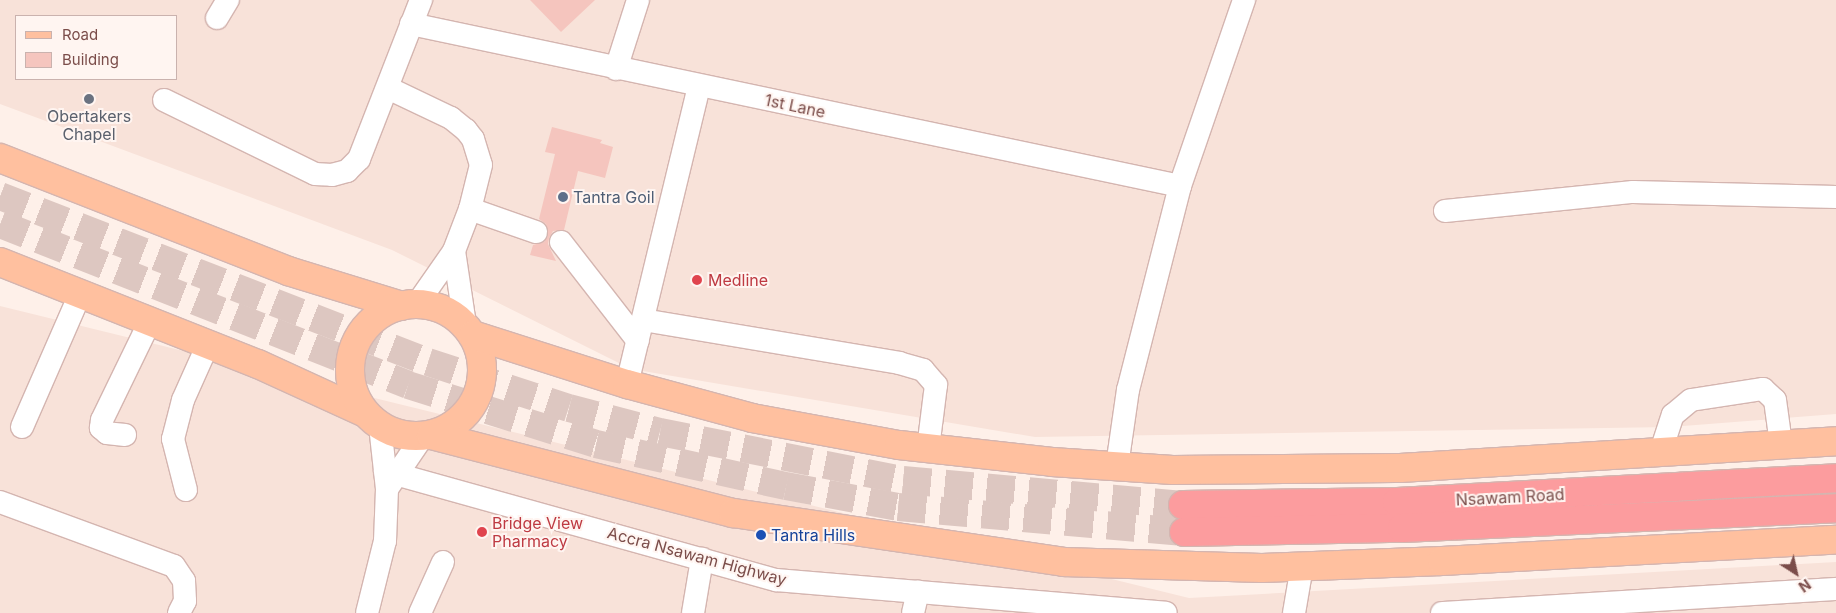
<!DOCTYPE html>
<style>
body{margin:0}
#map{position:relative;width:1836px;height:613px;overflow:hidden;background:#fef0e9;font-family:Inter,sans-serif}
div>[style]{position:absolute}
.residential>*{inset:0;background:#f8e2d9}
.building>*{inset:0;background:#f5c5be}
.highway-tunnel>*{height:28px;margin-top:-14px;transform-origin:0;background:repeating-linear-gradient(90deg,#ddc7c1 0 28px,transparent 0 42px)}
.roads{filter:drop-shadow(1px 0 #d4b5b0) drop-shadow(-1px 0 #d4b5b0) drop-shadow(0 1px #d4b5b0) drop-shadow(0 -1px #d4b5b0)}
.minor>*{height:22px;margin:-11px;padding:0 11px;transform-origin:11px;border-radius:11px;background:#fff}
.major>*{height:28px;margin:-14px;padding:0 14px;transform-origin:14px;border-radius:14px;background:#ffc09f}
.major>.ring{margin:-14px;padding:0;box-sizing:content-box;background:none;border:28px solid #ffc09f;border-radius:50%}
.highway>*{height:28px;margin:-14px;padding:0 14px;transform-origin:14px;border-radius:14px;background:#fc9c9e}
.dots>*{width:14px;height:14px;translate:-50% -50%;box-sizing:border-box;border:2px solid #fff5f1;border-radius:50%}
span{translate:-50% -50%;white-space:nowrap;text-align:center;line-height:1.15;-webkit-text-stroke:4px #fff5f1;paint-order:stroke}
.street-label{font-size:16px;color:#7b4d4a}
.worship-label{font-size:16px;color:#5b616d}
.service-label{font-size:16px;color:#4e5e75}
.left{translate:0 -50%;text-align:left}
.health-label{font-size:16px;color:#be3a42}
.transit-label{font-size:16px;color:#164399}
.legend{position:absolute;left:15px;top:15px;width:162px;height:65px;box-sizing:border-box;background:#fff5f1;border:1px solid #cab2ae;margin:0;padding:6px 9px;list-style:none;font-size:15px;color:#7b4d4a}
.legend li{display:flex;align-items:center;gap:10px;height:25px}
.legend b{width:25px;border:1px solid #cab2ae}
.north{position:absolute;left:1771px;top:548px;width:50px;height:50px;-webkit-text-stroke:4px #fff5f1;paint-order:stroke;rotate:145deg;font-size:14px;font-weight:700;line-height:20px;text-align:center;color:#7b4d4a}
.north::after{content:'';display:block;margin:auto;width:18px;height:22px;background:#7b4d4a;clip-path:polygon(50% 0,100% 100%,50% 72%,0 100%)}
</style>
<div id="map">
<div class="residential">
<i style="clip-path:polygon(evenodd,0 0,1836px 0,1836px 414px,1670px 427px,1035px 437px,631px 369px,392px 250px,0 104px,0 0,16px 16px,176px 16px,176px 79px,16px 79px,16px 16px)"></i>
<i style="clip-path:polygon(0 306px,1189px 598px,1836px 562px,1836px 613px,0 613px)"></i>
</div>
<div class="building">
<i style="clip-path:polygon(530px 0,595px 0,561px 32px)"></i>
<i style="clip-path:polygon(552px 127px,602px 140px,600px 143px,613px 147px,605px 178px,578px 171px,564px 230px,553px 231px,549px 238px,548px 244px,556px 261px,530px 255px,533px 245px,544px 242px,548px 236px,546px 224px,539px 219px,555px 154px,545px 152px)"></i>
</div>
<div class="highway-tunnel">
<i style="left:0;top:196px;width:459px;rotate:21.2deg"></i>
<i style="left:428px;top:362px;width:148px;rotate:18.1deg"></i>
<i style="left:569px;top:408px;width:94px;rotate:14.8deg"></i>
<i style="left:660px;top:432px;width:248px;rotate:11.2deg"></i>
<i style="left:903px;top:480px;width:281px;rotate:5.1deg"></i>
<i style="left:0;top:224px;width:439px;rotate:21.5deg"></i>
<i style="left:408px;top:385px;width:197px;rotate:17.4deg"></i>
<i style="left:596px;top:444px;width:195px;rotate:12.5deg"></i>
<i style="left:786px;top:486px;width:114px;rotate:10.6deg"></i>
<i style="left:898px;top:507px;width:287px;rotate:5deg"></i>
</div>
<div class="roads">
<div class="minor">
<i style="left:217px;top:18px;width:21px;rotate:-59deg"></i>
<i style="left:411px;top:24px;width:786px;rotate:11.9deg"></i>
<i style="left:616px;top:69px;width:72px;rotate:-72.3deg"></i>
<i style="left:388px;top:88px;width:70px;rotate:25.5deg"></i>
<i style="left:451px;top:118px;width:19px;rotate:39deg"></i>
<i style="left:466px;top:130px;width:11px;rotate:52deg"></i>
<i style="left:473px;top:139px;width:27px;rotate:73deg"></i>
<i style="left:481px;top:165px;width:45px;rotate:104deg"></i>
<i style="left:470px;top:209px;width:45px;rotate:110.9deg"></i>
<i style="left:454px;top:251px;width:65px;rotate:124.9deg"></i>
<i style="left:164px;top:100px;width:168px;rotate:26.1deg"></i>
<i style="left:315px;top:174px;width:17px;rotate:3deg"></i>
<i style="left:332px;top:175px;width:16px;rotate:-15deg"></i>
<i style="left:347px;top:171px;width:17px;rotate:-45deg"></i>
<i style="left:359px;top:159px;width:171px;rotate:-68.7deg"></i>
<i style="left:470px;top:209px;width:70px;rotate:19.2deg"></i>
<i style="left:1445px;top:211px;width:189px;rotate:-5.8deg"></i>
<i style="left:1633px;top:192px;width:203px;rotate:1.4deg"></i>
<i style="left:561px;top:242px;width:125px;rotate:52.1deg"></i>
<i style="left:454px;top:251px;width:75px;rotate:81.5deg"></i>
<i style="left:643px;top:320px;width:260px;rotate:9.5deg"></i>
<i style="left:899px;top:363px;width:25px;rotate:16deg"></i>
<i style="left:923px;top:370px;width:20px;rotate:49deg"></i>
<i style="left:936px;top:385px;width:64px;rotate:97.2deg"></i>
<i style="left:627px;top:384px;width:307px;rotate:-76.4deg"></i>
<i style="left:22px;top:427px;width:145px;rotate:-66.4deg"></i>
<i style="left:125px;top:435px;width:18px;rotate:-174deg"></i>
<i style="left:107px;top:433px;width:8px;rotate:-140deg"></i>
<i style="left:101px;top:428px;width:8px;rotate:-83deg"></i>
<i style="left:102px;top:420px;width:110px;rotate:-64.1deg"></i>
<i style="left:1661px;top:451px;width:38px;rotate:-72deg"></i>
<i style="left:1673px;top:415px;width:23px;rotate:-40deg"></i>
<i style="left:1691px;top:400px;width:73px;rotate:-8.7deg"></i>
<i style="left:1763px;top:389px;width:16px;rotate:43deg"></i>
<i style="left:1775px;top:400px;width:44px;rotate:82.2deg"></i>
<i style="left:1117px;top:466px;width:77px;rotate:-81.8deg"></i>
<i style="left:1128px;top:390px;width:211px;rotate:-75.7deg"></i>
<i style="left:1180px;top:186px;width:197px;rotate:-71deg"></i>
<i style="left:385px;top:471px;width:406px;rotate:15.6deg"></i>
<i style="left:776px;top:580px;width:391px;rotate:4.8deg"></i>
<i style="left:389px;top:486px;width:60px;rotate:-55.8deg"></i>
<i style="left:186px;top:490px;width:53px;rotate:-104.3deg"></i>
<i style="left:173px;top:439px;width:40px;rotate:-75.6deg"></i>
<i style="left:183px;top:400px;width:61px;rotate:-65.9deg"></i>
<i style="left:0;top:502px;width:185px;rotate:20.2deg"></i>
<i style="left:174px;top:566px;width:18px;rotate:56deg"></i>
<i style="left:184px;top:581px;width:20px;rotate:87deg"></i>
<i style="left:185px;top:601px;width:13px;rotate:117deg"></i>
<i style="left:367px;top:613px;width:74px;rotate:-76deg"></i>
<i style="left:385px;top:541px;width:52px;rotate:-87.8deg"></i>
<i style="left:387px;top:489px;width:63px;rotate:-96.3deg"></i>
<i style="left:420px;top:613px;width:56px;rotate:-65.7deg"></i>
<i style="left:693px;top:613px;width:55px;rotate:-80.5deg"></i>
<i style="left:913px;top:613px;width:22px;rotate:-77deg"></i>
<i style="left:1294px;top:613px;width:48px;rotate:-80.3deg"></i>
<i style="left:1442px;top:613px;width:395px;rotate:-3.5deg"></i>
</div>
<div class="major">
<i style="left:0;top:158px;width:309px;rotate:21.4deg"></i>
<i style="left:288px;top:271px;width:119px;rotate:17.1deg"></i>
<i style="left:0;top:262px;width:277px;rotate:21.6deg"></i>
<i style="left:258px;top:364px;width:118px;rotate:24.6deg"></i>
<i class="ring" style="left:350px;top:304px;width:104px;height:104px"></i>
<i style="left:473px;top:335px;width:162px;rotate:17.7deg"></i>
<i style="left:627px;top:384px;width:130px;rotate:15.2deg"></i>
<i style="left:752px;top:418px;width:149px;rotate:10.4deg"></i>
<i style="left:899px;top:445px;width:154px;rotate:6.3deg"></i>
<i style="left:1052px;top:462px;width:121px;rotate:3.8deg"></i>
<i style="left:1173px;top:470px;width:227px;rotate:-0.5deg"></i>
<i style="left:1400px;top:468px;width:437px;rotate:-3.5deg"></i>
<i style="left:431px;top:435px;width:312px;rotate:14.5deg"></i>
<i style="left:733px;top:513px;width:334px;rotate:8.4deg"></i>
<i style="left:1063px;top:562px;width:199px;rotate:1.7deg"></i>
<i style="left:1262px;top:568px;width:180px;rotate:-2.2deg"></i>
<i style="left:1442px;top:561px;width:395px;rotate:-3.1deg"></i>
</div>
<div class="highway">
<i style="left:1183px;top:505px;width:214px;rotate:-0.8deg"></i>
<i style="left:1397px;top:502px;width:440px;rotate:-3.1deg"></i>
<i style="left:1184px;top:532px;width:218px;rotate:-1.1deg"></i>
<i style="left:1402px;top:528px;width:434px;rotate:-2.6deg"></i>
</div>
</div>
<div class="dots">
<i style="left:89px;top:99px;background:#6b7280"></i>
<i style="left:563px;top:197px;background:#5c6f8a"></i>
<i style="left:697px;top:280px;background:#e0444e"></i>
<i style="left:482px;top:532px;background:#e0444e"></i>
<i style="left:761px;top:535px;background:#1a4fb4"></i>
</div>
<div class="street-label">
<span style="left:795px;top:106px;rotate:12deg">1st Lane</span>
<span style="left:1510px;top:497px;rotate:-3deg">Nsawam Road</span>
<span style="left:697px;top:556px;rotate:15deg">Accra Nsawam Highway</span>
</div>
<div class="worship-label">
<span style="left:89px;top:125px">Obertakers<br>Chapel</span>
</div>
<div class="service-label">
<span class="left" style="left:573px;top:197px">Tantra Goil</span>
</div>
<div class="health-label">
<span class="left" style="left:708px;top:280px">Medline</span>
<span class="left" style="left:492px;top:532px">Bridge View<br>Pharmacy</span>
</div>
<div class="transit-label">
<span class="left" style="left:771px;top:535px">Tantra Hills</span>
</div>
<ul class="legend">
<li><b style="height:6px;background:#ffc09f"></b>Road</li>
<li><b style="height:14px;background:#f5c5be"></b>Building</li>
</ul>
<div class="north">N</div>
</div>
